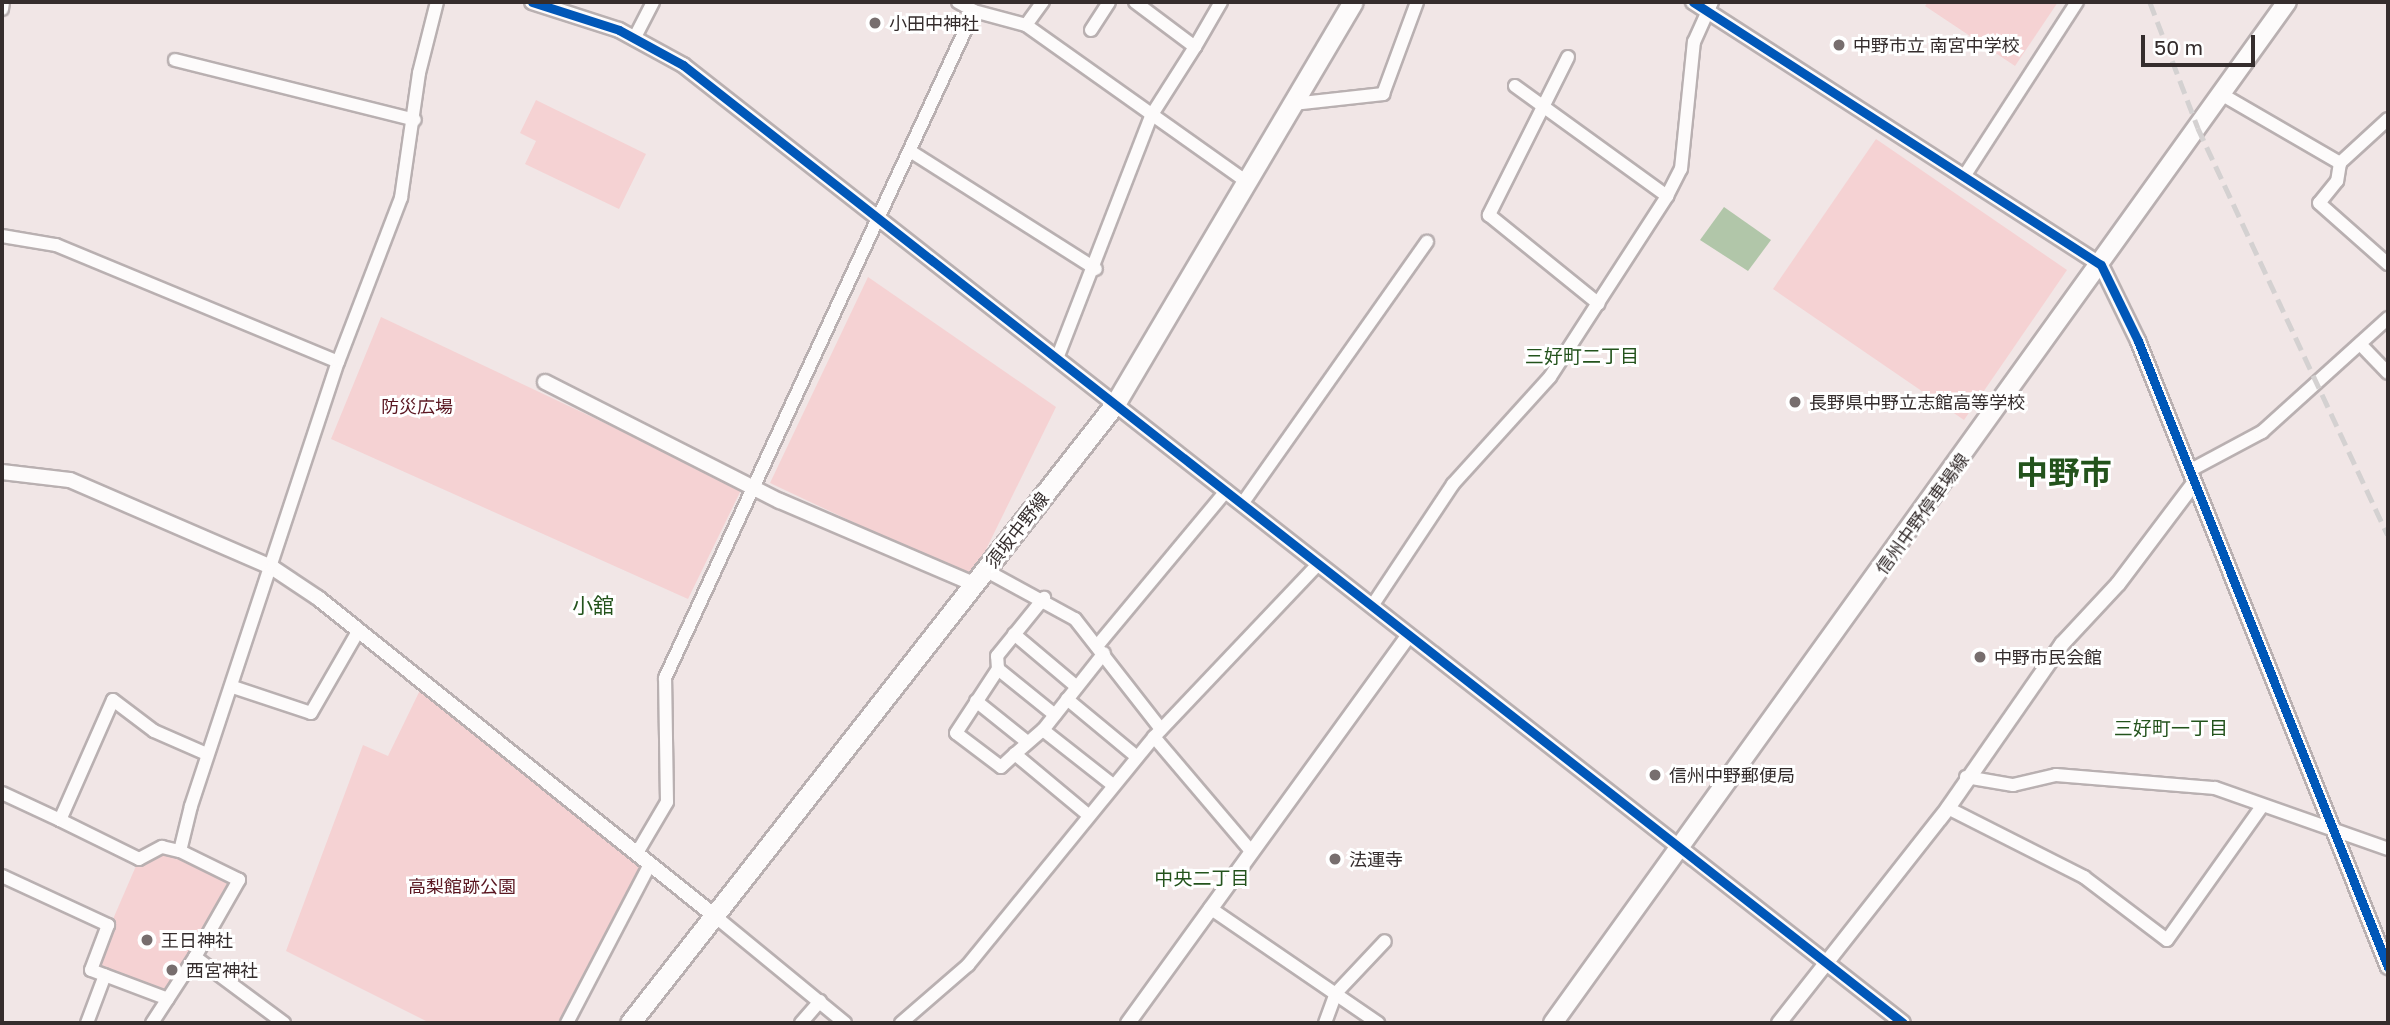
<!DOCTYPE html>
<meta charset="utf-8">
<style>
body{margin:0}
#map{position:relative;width:2390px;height:1025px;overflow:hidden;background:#f1e6e6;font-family:"Golos Text","Noto Sans JP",sans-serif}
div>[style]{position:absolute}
.green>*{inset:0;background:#f5d2d3}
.water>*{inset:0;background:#b1c6a9}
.roads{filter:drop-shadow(2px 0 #b9b0b1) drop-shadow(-2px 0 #b9b0b1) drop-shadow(0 2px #b9b0b1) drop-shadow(0 -2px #b9b0b1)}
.minor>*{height:12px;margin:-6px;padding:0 6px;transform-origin:6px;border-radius:6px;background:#fdfbfb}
.tertiary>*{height:14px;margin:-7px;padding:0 7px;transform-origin:7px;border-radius:7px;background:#fdfbfb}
.secondary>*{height:18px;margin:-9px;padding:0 9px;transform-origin:9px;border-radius:9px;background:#fdfbfb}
.primary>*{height:19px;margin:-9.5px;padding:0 9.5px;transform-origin:9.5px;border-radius:9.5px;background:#fdfbfb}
.rail>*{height:4.5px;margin-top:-2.25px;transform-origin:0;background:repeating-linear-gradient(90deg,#d4d1d1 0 14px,transparent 0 21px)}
.cycleway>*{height:9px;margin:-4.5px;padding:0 4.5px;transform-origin:4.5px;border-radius:4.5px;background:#0057b8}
.dots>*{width:19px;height:19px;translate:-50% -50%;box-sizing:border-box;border:4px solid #fff;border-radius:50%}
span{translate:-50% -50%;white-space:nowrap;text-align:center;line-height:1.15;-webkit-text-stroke:6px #fff;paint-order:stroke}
.poi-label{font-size:18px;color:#352d2d}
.left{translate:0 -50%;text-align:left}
.park-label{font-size:18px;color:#5a1620}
.street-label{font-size:18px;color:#352d2d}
.neighbourhood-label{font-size:19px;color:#23531c}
.quarter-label{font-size:21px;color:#23531c}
.town-label{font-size:32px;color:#23531c;font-weight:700}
.frame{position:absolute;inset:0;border:4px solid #352d2d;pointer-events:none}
.scale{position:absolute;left:2141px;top:35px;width:114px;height:32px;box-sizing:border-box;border:4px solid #352d2d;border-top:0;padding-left:9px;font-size:21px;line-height:24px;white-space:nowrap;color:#352d2d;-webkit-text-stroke:5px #fff;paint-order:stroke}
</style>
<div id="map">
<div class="green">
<i style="clip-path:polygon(1928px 2px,2058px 2px,2015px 66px,1925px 6px)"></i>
<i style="clip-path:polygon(536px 100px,646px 154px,619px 209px,525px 164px,536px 141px,520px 133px)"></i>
<i style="clip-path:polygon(1876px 139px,2067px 270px,1964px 420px,1773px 289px)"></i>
<i style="clip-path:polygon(868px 277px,1056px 407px,972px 578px,770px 483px)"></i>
<i style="clip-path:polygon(381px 317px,742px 488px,688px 599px,331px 439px)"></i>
<i style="clip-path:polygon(424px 682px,650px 864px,567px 1023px,430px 1023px,286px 951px,363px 745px,388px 756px)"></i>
<i style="clip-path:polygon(162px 847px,239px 880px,168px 999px,91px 970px,139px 859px)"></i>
</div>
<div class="water">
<i style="clip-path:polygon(1724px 207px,1771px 240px,1748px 271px,1700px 240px)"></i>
</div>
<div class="roads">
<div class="minor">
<i style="left:958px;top:2px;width:18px;rotate:29deg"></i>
<i style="left:2px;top:9px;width:7px;rotate:-82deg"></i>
<i style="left:1026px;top:25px;width:29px;rotate:-54deg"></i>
<i style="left:1091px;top:30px;width:33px;rotate:-57deg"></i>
<i style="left:634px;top:39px;width:42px;rotate:-62.8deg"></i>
<i style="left:1195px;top:47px;width:52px;rotate:-60deg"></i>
<i style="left:1568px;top:57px;width:177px;rotate:116.6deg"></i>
<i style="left:1489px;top:215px;width:141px;rotate:39deg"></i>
<i style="left:175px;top:60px;width:247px;rotate:14deg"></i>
<i style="left:1515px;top:86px;width:188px;rotate:35.9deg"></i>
<i style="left:2221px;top:94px;width:138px;rotate:30.1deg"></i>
<i style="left:1293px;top:104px;width:91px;rotate:-6.3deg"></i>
<i style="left:1383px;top:94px;width:98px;rotate:-69.7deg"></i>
<i style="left:2388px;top:119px;width:65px;rotate:137.5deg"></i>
<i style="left:2340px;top:163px;width:18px;rotate:99deg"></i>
<i style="left:2337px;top:181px;width:28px;rotate:129deg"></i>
<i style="left:2319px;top:203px;width:92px;rotate:41.5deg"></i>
<i style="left:910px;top:151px;width:220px;rotate:32.4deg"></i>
<i style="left:1965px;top:175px;width:206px;rotate:-57.1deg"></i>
<i style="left:2px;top:236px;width:55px;rotate:9.5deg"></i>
<i style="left:56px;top:245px;width:305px;rotate:22.5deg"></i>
<i style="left:2360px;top:344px;width:40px;rotate:46deg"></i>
<i style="left:1058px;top:356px;width:257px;rotate:-68.8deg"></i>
<i style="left:1151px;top:116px;width:82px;rotate:-57.5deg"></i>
<i style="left:1195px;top:47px;width:75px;rotate:-143.1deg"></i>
<i style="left:2191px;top:470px;width:81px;rotate:-28.2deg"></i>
<i style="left:2262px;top:432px;width:170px;rotate:-42.1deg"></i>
<i style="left:1242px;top:504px;width:321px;rotate:-54.8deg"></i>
<i style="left:985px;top:570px;width:102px;rotate:28.6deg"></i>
<i style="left:1075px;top:619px;width:140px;rotate:52deg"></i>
<i style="left:1372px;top:606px;width:146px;rotate:-56.4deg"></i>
<i style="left:1453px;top:484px;width:144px;rotate:-47.8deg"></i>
<i style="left:1550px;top:377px;width:216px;rotate:-57.1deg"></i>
<i style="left:1667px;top:196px;width:30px;rotate:-63deg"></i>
<i style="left:1681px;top:169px;width:128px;rotate:-84.2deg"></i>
<i style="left:1694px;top:42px;width:44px;rotate:-65.8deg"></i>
<i style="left:1014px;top:634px;width:82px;rotate:40.1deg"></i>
<i style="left:1097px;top:646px;width:202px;rotate:-50.2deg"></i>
<i style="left:998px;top:669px;width:73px;rotate:38.9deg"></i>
<i style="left:233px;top:687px;width:82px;rotate:18.4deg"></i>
<i style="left:311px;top:713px;width:96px;rotate:-60deg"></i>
<i style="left:1067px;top:699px;width:91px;rotate:39.6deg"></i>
<i style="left:976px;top:701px;width:64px;rotate:38.7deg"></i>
<i style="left:1043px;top:730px;width:89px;rotate:38.2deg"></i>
<i style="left:1154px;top:737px;width:150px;rotate:49.6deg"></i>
<i style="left:1015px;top:754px;width:19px;rotate:137deg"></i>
<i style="left:1001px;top:767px;width:56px;rotate:-142.9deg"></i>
<i style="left:956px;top:733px;width:77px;rotate:-56.7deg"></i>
<i style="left:998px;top:669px;width:13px;rotate:-94deg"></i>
<i style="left:997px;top:656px;width:75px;rotate:-51deg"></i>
<i style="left:1966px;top:777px;width:48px;rotate:9.7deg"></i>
<i style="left:2013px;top:785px;width:44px;rotate:-13.1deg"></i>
<i style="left:2056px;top:775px;width:160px;rotate:4.7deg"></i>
<i style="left:2215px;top:788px;width:183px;rotate:19.4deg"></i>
<i style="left:2px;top:793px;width:64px;rotate:25deg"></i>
<i style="left:60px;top:820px;width:131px;rotate:-66.2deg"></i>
<i style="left:113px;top:700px;width:51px;rotate:37.1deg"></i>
<i style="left:154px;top:731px;width:58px;rotate:23.5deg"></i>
<i style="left:1948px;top:808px;width:153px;rotate:26.9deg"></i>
<i style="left:2084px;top:877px;width:104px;rotate:37.2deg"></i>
<i style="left:2167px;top:940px;width:161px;rotate:-54.6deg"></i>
<i style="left:1087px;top:814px;width:94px;rotate:-140.2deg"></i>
<i style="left:1015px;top:754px;width:37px;rotate:-41deg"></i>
<i style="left:1043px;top:730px;width:98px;rotate:-51.6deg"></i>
<i style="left:60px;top:820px;width:88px;rotate:26.3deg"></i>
<i style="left:139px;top:859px;width:26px;rotate:-28deg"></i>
<i style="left:162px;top:847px;width:18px;rotate:13deg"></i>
<i style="left:637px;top:853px;width:59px;rotate:-59.5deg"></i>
<i style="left:667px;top:802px;width:124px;rotate:-90.9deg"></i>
<i style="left:665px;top:678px;width:735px;rotate:-65.14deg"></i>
<i style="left:974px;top:11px;width:54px;rotate:15.1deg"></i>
<i style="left:1026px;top:25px;width:271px;rotate:35.4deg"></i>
<i style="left:2px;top:876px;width:117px;rotate:24.8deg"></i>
<i style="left:108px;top:925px;width:48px;rotate:110.7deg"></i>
<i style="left:91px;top:970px;width:82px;rotate:20.6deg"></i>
<i style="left:1210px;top:908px;width:204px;rotate:34.4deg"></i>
<i style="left:716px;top:917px;width:167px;rotate:39.4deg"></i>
<i style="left:195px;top:957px;width:89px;rotate:-60.3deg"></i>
<i style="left:239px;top:880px;width:66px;rotate:-153.8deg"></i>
<i style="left:180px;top:851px;width:46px;rotate:-76.3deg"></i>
<i style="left:191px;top:806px;width:468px;rotate:-71.7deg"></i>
<i style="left:338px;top:362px;width:176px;rotate:-69deg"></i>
<i style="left:401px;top:198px;width:126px;rotate:-81.8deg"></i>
<i style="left:419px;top:73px;width:73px;rotate:-75.8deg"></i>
<i style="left:87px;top:1023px;width:51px;rotate:-69.4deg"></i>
<i style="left:152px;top:1023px;width:79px;rotate:-56.9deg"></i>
<i style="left:195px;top:957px;width:111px;rotate:36.6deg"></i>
<i style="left:567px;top:1023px;width:179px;rotate:-62.4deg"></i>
<i style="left:801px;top:1023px;width:29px;rotate:-49deg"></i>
<i style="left:901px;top:1023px;width:89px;rotate:-40.9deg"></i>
<i style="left:968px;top:965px;width:294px;rotate:-50.8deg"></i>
<i style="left:1154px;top:737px;width:238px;rotate:-46.5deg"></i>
<i style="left:1325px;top:1023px;width:32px;rotate:-70deg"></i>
<i style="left:1336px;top:993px;width:71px;rotate:-46.7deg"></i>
</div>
<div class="tertiary">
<i style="left:532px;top:2px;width:91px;rotate:17.8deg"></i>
<i style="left:619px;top:30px;width:73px;rotate:28.7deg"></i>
<i style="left:683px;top:65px;width:1551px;rotate:38.14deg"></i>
<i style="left:1693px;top:2px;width:485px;rotate:32.8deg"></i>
<i style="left:2101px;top:265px;width:85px;rotate:64deg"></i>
<i style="left:2138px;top:341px;width:674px;rotate:68.23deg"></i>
<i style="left:545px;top:382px;width:263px;rotate:26.9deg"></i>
<i style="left:780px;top:501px;width:211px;rotate:23.2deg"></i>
<i style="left:2px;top:472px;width:68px;rotate:6.7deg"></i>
<i style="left:70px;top:480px;width:221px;rotate:23.4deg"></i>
<i style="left:273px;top:568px;width:54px;rotate:33.7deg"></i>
<i style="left:318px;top:598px;width:510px;rotate:38.71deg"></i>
<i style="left:1128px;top:1023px;width:478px;rotate:-54.1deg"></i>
<i style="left:1779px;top:1023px;width:273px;rotate:-51.8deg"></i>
<i style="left:1948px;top:808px;width:200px;rotate:-55.2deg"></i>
<i style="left:2062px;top:644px;width:82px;rotate:-47deg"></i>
<i style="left:2118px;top:584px;width:126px;rotate:-53deg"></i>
</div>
<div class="secondary">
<i style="left:1553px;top:1023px;width:1257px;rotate:-54.29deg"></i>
</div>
<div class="primary">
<i style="left:630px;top:1023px;width:786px;rotate:-51.92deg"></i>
<i style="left:1115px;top:404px;width:467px;rotate:-59.4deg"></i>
</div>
</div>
<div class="rail">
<i style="left:2150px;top:2px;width:135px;rotate:69.1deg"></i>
<i style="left:2198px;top:128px;width:449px;rotate:65deg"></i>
</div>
<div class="cycleway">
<i style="left:532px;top:2px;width:91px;rotate:17.8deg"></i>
<i style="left:619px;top:30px;width:73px;rotate:28.7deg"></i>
<i style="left:683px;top:65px;width:1551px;rotate:38.14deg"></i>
<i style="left:1693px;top:2px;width:485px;rotate:32.8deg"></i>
<i style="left:2101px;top:265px;width:85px;rotate:64deg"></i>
<i style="left:2138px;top:341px;width:674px;rotate:68.23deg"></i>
</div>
<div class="dots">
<i style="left:875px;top:23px;background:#776e6e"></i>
<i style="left:1839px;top:45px;background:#776e6e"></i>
<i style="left:1795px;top:402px;background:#776e6e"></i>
<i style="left:1980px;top:657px;background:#776e6e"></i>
<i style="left:1655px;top:775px;background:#776e6e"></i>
<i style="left:1335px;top:859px;background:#776e6e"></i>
<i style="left:147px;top:940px;background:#776e6e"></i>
<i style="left:172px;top:970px;background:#776e6e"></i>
</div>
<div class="poi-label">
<span class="left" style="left:889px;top:23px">小田中神社</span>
<span class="left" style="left:1853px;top:45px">中野市立 南宮中学校</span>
<span class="left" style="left:1809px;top:402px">長野県中野立志館高等学校</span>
<span class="left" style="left:1994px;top:657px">中野市民会館</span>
<span class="left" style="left:1669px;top:775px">信州中野郵便局</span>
<span class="left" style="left:1349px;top:859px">法運寺</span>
<span class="left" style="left:161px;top:940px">王日神社</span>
<span class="left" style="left:186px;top:970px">西宮神社</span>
</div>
<div class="park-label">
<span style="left:417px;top:406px">防災広場</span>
<span style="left:462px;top:886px">高梨館跡公園</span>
</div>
<div class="street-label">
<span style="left:1922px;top:514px;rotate:-54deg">信州中野停車場線</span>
<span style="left:1017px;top:530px;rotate:-52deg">須坂中野線</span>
</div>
<div class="neighbourhood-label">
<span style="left:1582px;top:356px">三好町二丁目</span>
<span style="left:2171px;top:728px">三好町一丁目</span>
<span style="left:1202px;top:878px">中央二丁目</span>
</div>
<div class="quarter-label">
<span style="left:593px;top:605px">小舘</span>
</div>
<div class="town-label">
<span style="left:2064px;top:472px">中野市</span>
</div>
<div class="frame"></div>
<div class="scale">50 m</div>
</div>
